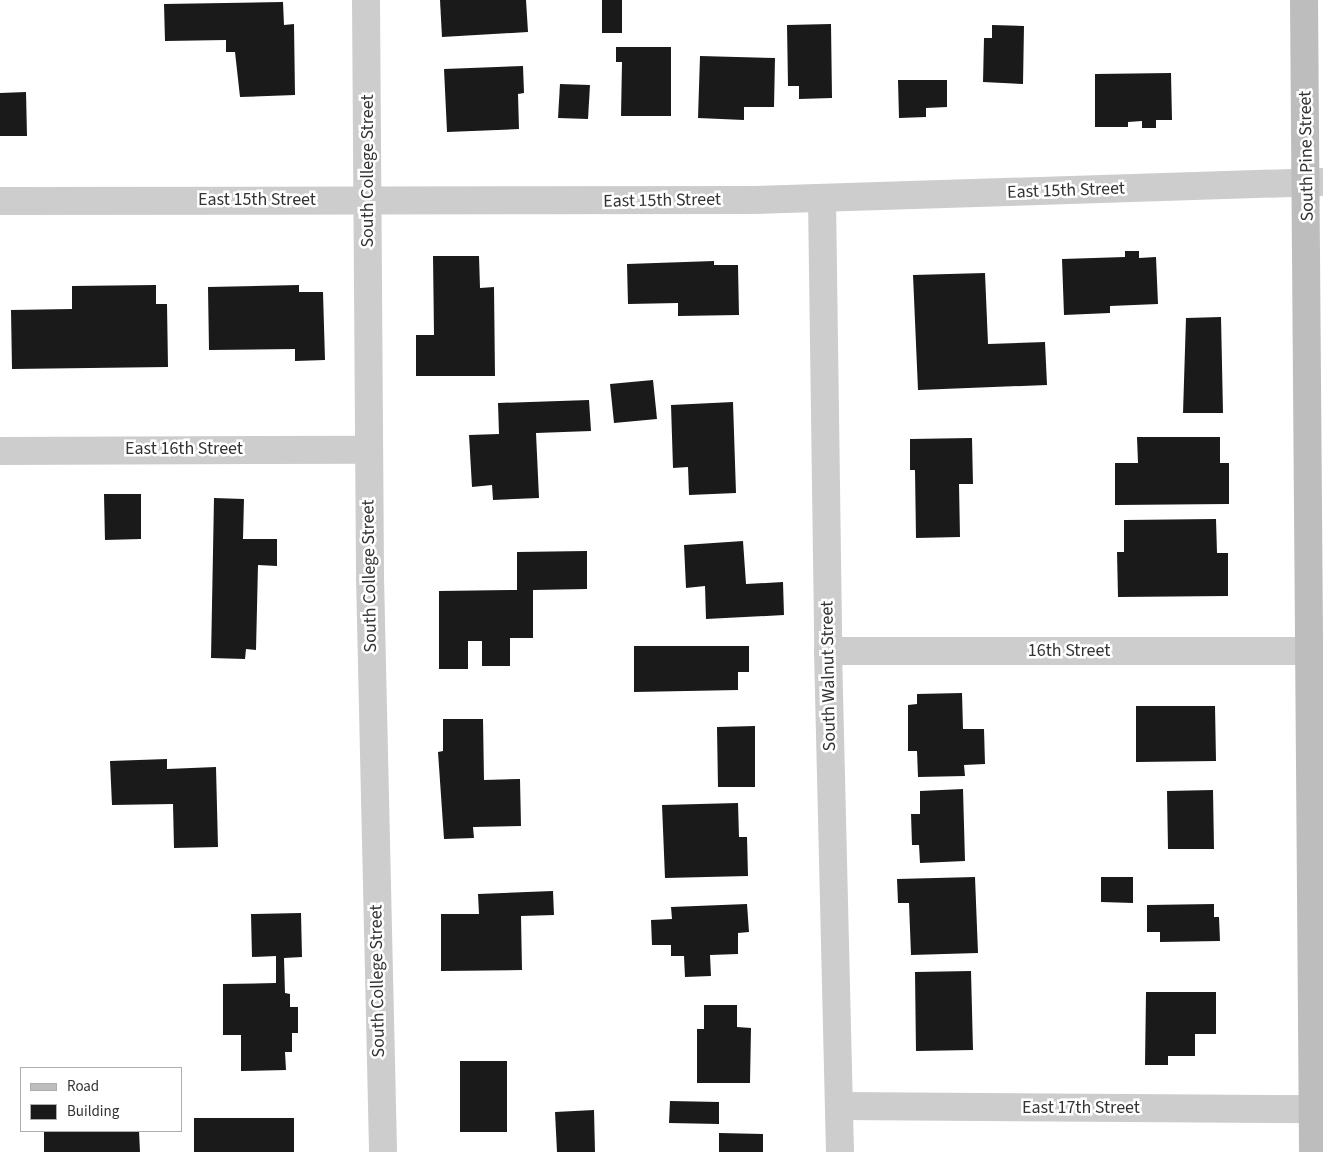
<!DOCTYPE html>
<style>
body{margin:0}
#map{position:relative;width:1323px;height:1152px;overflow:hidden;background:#fff;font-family:"Source Sans 3",sans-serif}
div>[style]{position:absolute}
.building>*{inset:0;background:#1a1a1a}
.street>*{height:28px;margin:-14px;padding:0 14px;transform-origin:14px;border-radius:14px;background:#cdcdcd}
.secondary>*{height:28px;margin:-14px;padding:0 14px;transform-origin:14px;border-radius:14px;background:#bdbdbd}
span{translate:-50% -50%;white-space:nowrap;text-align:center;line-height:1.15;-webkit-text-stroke:5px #fff;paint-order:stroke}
.street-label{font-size:18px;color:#333}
.legend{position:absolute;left:20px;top:1067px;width:162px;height:65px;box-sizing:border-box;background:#fff;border:1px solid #adadad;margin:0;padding:6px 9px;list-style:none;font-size:15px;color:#333}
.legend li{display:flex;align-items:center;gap:10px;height:25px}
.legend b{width:25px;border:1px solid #adadad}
</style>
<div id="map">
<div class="building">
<i style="clip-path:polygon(440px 0,526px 0,528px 32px,442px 37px)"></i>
<i style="clip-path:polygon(602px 0,622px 0,622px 33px,602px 33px)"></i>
<i style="clip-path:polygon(283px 2px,284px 25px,294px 24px,295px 95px,240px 97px,235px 52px,226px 52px,226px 40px,165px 41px,164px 4px)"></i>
<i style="clip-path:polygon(831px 24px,832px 98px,799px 99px,799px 86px,788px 86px,787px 25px)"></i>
<i style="clip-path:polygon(992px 25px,1024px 26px,1023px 84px,983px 82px,984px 38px,992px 38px)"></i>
<i style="clip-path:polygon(616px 47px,671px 47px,671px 116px,621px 116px,622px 62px,616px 62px)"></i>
<i style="clip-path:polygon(700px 56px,775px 58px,774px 107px,744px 107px,744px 120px,698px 118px)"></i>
<i style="clip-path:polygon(523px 66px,524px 93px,518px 94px,519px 129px,447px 132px,444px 69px)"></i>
<i style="clip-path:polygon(1171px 73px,1172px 120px,1156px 120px,1156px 128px,1142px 128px,1142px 121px,1128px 122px,1128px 127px,1095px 127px,1095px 74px)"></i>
<i style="clip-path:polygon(898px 80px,947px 80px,947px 107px,926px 108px,926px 117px,899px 118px)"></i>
<i style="clip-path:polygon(560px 84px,590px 85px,588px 119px,558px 118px)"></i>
<i style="clip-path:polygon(26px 92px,27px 136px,0 136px,0 93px)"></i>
<i style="clip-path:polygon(1125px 251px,1139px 251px,1139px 258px,1156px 257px,1158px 304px,1110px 306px,1110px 313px,1064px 315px,1062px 259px,1125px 257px)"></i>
<i style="clip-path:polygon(433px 256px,479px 256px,480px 288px,494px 287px,495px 376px,416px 376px,416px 335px,434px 335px)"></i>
<i style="clip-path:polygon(714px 261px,714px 265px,738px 265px,739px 315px,678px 316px,678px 303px,628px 304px,627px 264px)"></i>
<i style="clip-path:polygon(985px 273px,988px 344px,1045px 342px,1047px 385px,918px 390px,913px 275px)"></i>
<i style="clip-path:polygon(156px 285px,156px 304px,167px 304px,168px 367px,12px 369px,11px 310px,72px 309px,72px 286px)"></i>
<i style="clip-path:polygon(299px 285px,299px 292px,323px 292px,325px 360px,295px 361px,295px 349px,209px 350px,208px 287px)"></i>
<i style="clip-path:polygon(1221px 317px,1223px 413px,1183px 413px,1186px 318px)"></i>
<i style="clip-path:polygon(653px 380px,657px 419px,614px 423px,610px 384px)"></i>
<i style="clip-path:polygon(589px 400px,591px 431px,536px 433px,539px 498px,493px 500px,492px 485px,472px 487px,469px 435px,499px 434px,498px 403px)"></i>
<i style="clip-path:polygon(733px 402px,736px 493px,689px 495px,688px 467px,673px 468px,671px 405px)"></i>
<i style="clip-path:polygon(1137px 437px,1220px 437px,1220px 463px,1229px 463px,1229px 504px,1115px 505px,1115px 463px,1138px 463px)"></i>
<i style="clip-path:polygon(972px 438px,973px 484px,959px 484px,960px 537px,916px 538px,915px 470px,910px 470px,910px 439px)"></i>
<i style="clip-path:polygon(104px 494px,141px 494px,141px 539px,105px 540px)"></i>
<i style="clip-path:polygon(214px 498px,244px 499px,243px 539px,277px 539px,277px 566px,258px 565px,256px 650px,246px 649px,245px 659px,211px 658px)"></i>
<i style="clip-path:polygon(1216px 519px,1217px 553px,1228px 553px,1228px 596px,1118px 597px,1117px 552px,1124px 552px,1124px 520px)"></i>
<i style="clip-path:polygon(743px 541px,746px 584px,783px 582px,784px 615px,706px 619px,705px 586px,686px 588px,684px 545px)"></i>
<i style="clip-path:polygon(587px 551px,587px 589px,533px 590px,533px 638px,510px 638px,510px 666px,482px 666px,482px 641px,468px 641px,468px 669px,439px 669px,439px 591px,517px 590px,517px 552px)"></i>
<i style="clip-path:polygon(634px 646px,749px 646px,749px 672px,738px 672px,738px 690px,634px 692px)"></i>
<i style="clip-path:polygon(962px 693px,963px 729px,984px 729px,985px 764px,964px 765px,965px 776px,918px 777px,917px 751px,908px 751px,908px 705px,917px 704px,917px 694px)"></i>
<i style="clip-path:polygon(1136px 706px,1215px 706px,1216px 761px,1136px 762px)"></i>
<i style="clip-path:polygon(443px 719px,483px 719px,484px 780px,520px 779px,521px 826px,473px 827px,474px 838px,444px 839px,438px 752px,443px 751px)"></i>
<i style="clip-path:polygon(755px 726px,755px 787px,718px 787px,717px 727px)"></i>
<i style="clip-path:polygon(167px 759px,167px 769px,216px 767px,218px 847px,174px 848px,173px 804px,112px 805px,110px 761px)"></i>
<i style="clip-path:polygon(963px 789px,965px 861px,920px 863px,919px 845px,912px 845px,911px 814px,920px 814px,920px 791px)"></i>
<i style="clip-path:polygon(1213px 790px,1214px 849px,1168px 849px,1167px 791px)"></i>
<i style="clip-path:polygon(738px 803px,739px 837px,747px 837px,748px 876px,665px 878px,662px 805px)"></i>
<i style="clip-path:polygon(975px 877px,978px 953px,911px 955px,909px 903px,898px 903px,897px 879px)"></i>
<i style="clip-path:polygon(1101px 877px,1133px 877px,1133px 903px,1101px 902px)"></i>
<i style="clip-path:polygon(553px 891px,554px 915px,521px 916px,522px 970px,441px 971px,441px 914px,479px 914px,478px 894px)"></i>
<i style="clip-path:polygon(747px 904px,749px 932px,738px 933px,738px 954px,710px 955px,711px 976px,685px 977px,684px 956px,671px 956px,671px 945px,652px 945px,651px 920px,672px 919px,671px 907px)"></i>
<i style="clip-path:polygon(1214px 904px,1214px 917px,1219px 917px,1220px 941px,1160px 942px,1160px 932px,1147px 932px,1147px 905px)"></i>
<i style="clip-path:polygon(301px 913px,302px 957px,284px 958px,285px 993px,290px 994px,290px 1007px,298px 1007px,298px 1033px,292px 1033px,292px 1052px,285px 1052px,286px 1070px,241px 1071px,241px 1035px,223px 1035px,223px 984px,276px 983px,276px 956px,252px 957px,251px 914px)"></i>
<i style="clip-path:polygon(971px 971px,973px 1050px,916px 1051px,915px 972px)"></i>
<i style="clip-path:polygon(1146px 992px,1216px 992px,1216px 1034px,1195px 1034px,1195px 1056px,1168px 1056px,1168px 1065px,1145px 1065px)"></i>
<i style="clip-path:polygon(704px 1005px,737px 1005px,737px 1027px,751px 1028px,750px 1083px,697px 1083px,697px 1029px,704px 1029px)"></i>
<i style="clip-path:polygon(460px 1061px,507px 1061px,507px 1132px,460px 1132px)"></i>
<i style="clip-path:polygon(670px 1101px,719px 1102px,719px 1124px,669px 1123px)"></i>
<i style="clip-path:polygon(594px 1110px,595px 1152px,557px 1152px,555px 1112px)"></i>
<i style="clip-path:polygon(194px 1118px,294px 1118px,294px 1152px,194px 1152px)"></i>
<i style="clip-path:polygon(44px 1131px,139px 1131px,140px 1152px,44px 1152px)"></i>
<i style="clip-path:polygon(719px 1133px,763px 1134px,763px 1152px,719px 1152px)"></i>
</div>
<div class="street">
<i style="left:366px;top:0;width:577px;rotate:89.6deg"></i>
<i style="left:370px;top:577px;width:575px;rotate:88.7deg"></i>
<i style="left:822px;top:199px;width:452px;rotate:89.2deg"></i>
<i style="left:828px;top:651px;width:501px;rotate:88.63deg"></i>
<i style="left:0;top:201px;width:753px;rotate:-0.08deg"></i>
<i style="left:753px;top:200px;width:570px;rotate:-1.81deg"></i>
<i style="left:0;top:451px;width:368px;rotate:-0.2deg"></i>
<i style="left:828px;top:651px;width:495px"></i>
<i style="left:840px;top:1106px;width:483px;rotate:0.4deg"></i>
</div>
<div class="secondary">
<i style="left:1304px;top:0;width:1152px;rotate:89.55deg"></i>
</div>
<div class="street-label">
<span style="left:1307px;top:156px;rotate:-91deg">South Pine Street</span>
<span style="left:368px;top:171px;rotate:-90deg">South College Street</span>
<span style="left:1066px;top:191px;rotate:-2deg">East 15th Street</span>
<span style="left:257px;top:200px">East 15th Street</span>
<span style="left:662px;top:201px;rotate:-1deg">East 15th Street</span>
<span style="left:184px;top:449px">East 16th Street</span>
<span style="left:370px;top:576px;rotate:-91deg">South College Street</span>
<span style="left:1069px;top:651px">16th Street</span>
<span style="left:829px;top:676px;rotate:-91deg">South Walnut Street</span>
<span style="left:378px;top:981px;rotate:-91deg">South College Street</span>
<span style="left:1081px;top:1108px">East 17th Street</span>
</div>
<ul class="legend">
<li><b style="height:6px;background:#bdbdbd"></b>Road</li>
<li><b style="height:14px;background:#1a1a1a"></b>Building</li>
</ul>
</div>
